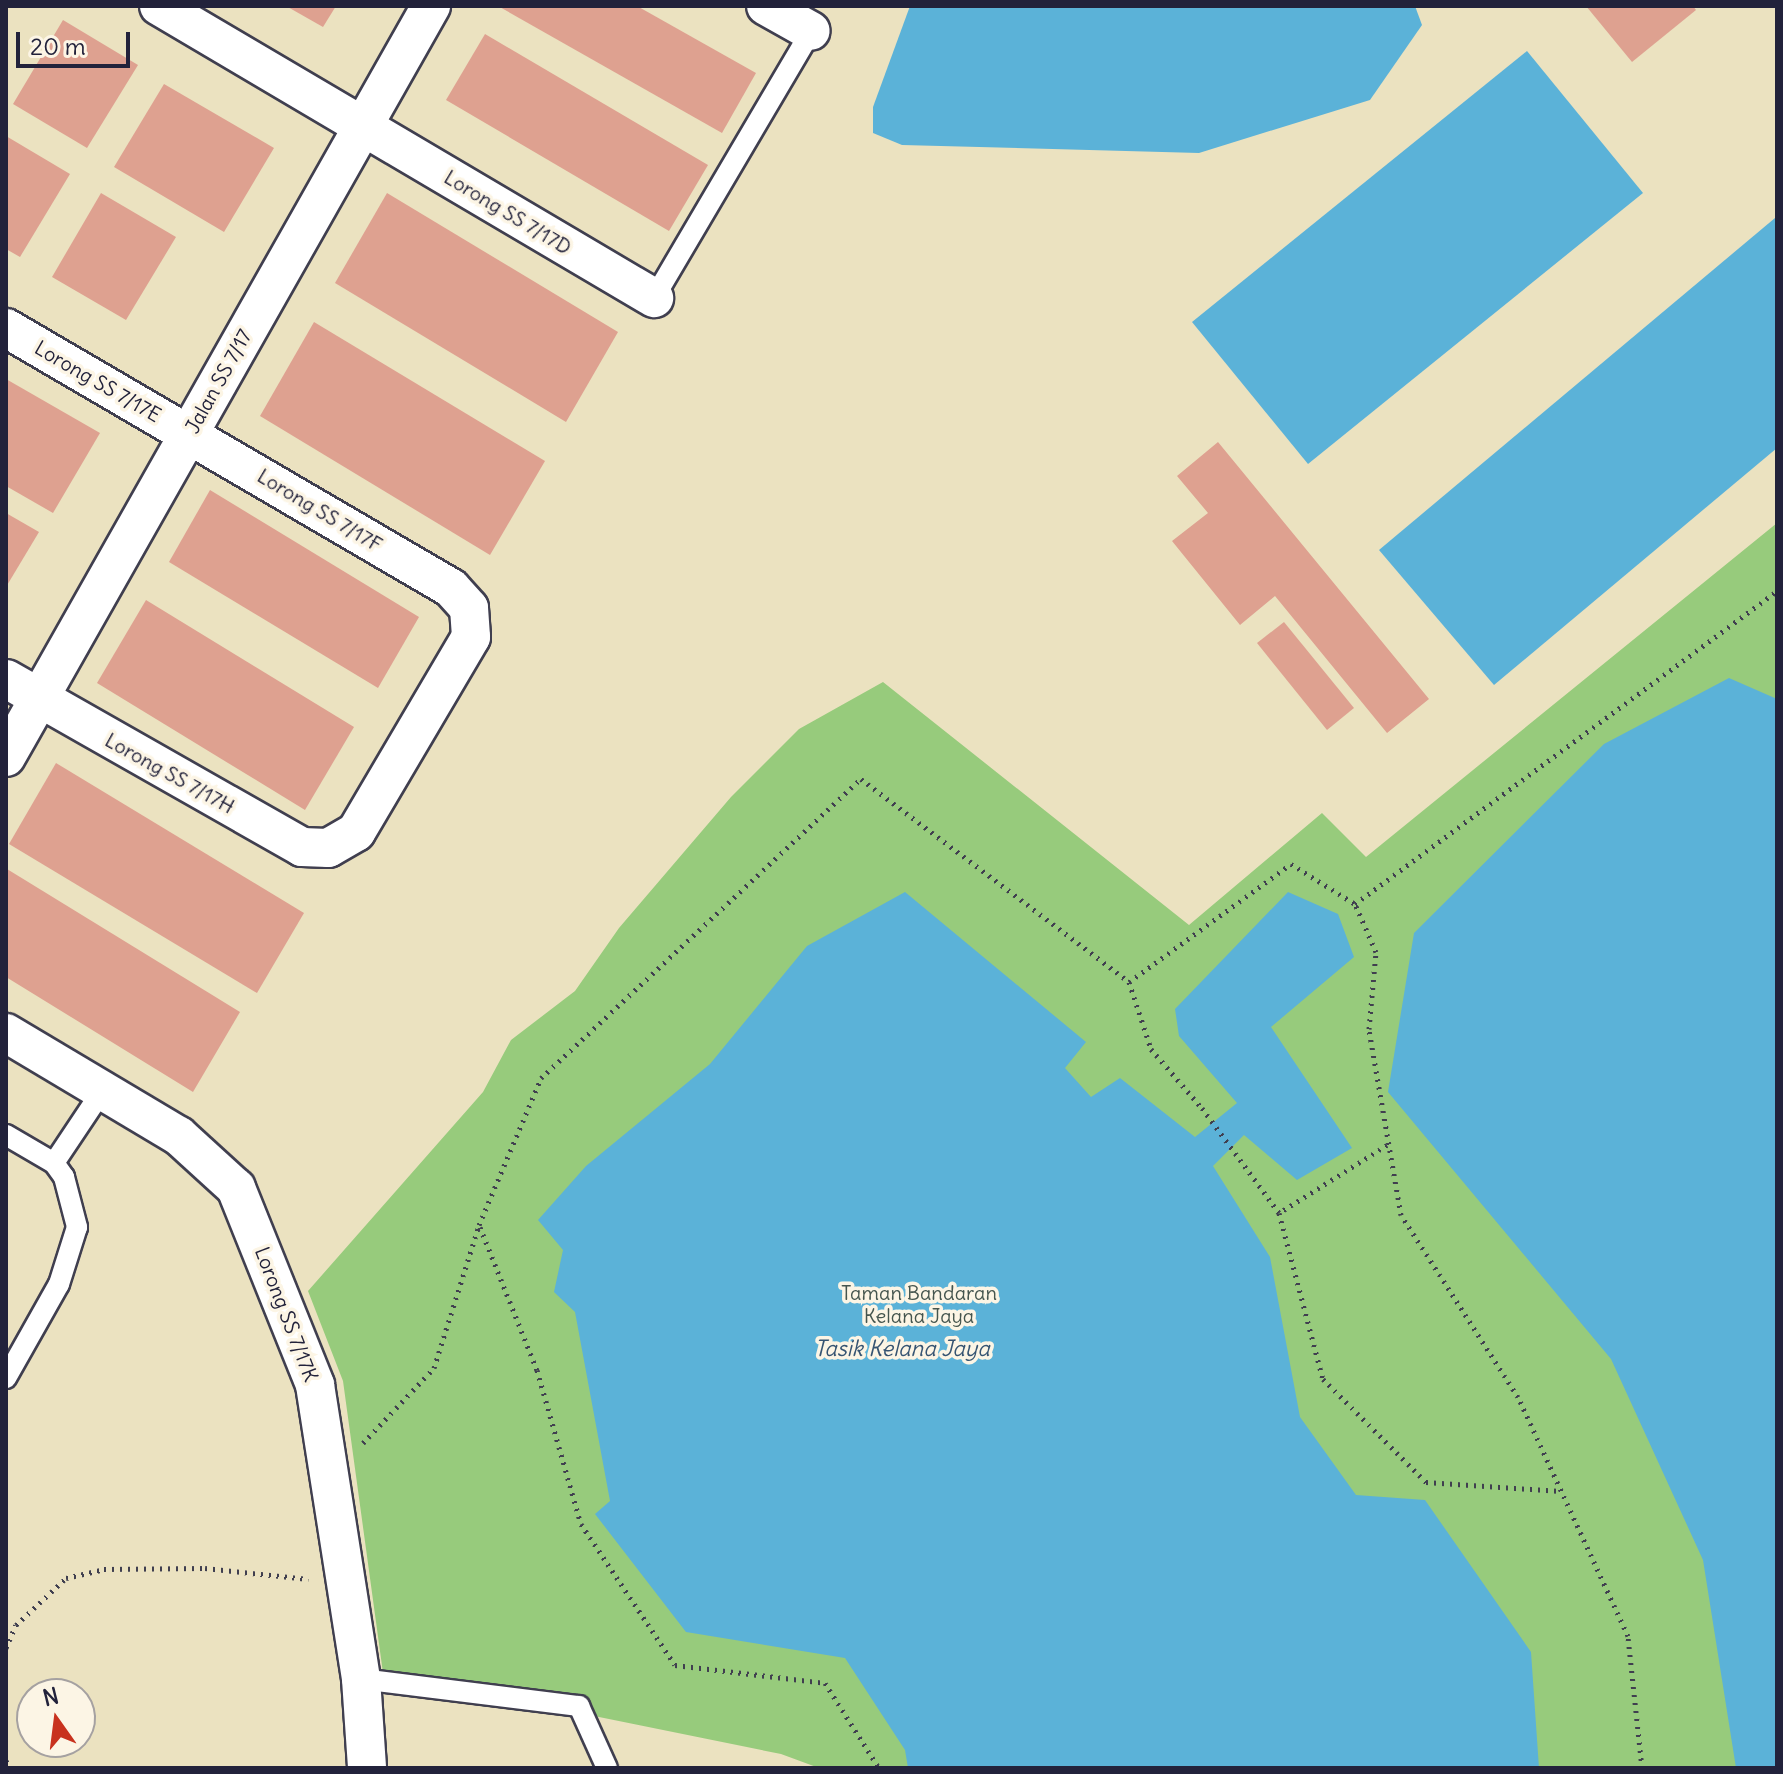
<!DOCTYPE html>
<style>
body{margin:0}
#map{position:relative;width:1783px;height:1774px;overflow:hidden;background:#ebe2c0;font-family:Delius,sans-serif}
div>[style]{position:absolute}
.green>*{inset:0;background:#97cb7c}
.water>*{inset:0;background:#5bb2d8}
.building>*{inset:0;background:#dea190}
.path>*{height:5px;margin-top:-2.5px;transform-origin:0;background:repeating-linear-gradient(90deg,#403f4f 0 2px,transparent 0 8px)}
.roads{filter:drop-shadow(2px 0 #403f4f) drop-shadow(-2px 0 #403f4f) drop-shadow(0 2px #403f4f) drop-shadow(0 -2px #403f4f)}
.lane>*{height:20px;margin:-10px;padding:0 10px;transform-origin:10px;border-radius:10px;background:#fff}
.street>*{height:38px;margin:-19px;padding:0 19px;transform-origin:19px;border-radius:19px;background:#fff}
span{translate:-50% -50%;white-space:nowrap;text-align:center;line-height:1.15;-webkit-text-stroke:7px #fcf5e5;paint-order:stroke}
.street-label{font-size:20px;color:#22223b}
.park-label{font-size:20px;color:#45554e}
.water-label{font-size:22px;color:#365472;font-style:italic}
.frame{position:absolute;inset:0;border:8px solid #22223b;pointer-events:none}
.north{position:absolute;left:16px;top:1678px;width:80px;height:80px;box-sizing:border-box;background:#fcf5e5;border:2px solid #a5a1a1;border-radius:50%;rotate:346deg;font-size:22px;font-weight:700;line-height:32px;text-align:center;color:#22223b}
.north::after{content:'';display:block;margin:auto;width:28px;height:36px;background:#c8321e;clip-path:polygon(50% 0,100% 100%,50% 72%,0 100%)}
.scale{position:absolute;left:16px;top:32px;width:114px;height:36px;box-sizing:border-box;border:4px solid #22223b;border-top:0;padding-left:10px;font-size:24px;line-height:28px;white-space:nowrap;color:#22223b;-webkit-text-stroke:6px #fcf5e5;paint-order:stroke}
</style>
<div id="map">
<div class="green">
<i style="clip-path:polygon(1777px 523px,1777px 1768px,819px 1768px,781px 1754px,383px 1673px,343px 1381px,308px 1291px,483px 1092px,511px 1040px,575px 991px,619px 928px,731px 797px,799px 729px,883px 682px,1189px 925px,1322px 813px,1366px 857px)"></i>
</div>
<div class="water">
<i style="clip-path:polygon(910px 6px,1415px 6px,1422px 25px,1370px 100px,1199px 153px,902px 145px,873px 133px,873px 107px)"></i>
<i style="clip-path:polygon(1527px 51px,1643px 193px,1308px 464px,1192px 322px)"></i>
<i style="clip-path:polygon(1775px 218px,1777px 448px,1494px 685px,1379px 550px)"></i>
<i style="clip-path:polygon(1729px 678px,1777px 699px,1777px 1768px,1736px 1768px,1703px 1560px,1611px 1359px,1388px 1092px,1414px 933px,1604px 744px)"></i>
<i style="clip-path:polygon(905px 892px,1086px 1042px,1065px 1068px,1091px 1097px,1120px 1078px,1195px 1137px,1237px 1103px,1179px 1036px,1175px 1009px,1288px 892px,1338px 914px,1354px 957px,1271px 1027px,1352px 1148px,1297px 1180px,1244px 1135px,1213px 1166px,1270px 1257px,1300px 1417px,1356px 1495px,1425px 1500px,1531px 1652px,1539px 1768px,908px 1768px,905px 1750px,845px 1658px,686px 1632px,595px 1514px,610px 1501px,575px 1312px,554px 1292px,563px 1250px,538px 1220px,586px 1166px,710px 1064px,807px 946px)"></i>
</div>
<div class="building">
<i style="clip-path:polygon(286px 6px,336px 6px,323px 27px)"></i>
<i style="clip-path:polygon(498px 6px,637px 6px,756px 73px,722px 133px)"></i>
<i style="clip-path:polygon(1586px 6px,1693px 6px,1696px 10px,1632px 62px)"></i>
<i style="clip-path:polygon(63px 20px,138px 65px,87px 148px,13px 104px)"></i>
<i style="clip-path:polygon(485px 34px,708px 165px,669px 231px,446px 100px)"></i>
<i style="clip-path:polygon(164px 84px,274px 148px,224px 232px,114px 167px)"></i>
<i style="clip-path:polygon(6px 136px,70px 174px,20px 257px,6px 249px)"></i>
<i style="clip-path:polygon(101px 193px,176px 237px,126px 320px,52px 277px)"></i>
<i style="clip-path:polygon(387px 193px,618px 332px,566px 422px,335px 283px)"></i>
<i style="clip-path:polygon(314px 322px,545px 461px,490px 555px,260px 416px)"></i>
<i style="clip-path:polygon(6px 379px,100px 433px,53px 513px,6px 486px)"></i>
<i style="clip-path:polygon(1218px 442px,1429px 699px,1387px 733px,1275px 596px,1240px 625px,1172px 541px,1208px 513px,1177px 476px)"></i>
<i style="clip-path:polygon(210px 490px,419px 617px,378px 688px,169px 562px)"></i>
<i style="clip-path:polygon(6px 513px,39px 532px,6px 587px)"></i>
<i style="clip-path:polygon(146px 600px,354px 727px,305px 810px,97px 683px)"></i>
<i style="clip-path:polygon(1284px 622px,1354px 708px,1327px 730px,1257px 643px)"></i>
<i style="clip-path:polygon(56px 763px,304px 913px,257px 993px,9px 844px)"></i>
<i style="clip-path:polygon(7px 869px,240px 1012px,193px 1092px,6px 977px)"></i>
</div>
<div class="path">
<i style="left:1129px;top:982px;width:71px;rotate:71.8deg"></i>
<i style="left:1151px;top:1049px;width:78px;rotate:49.2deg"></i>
<i style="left:1202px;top:1108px;width:130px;rotate:53.7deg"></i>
<i style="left:1387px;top:1145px;width:128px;rotate:147.8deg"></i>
<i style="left:1279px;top:1213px;width:172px;rotate:75.2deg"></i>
<i style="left:1323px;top:1379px;width:146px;rotate:45deg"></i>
<i style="left:1426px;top:1482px;width:135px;rotate:3.8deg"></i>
<i style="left:480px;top:1227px;width:154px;rotate:68.3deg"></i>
<i style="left:537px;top:1370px;width:160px;rotate:74.1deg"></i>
<i style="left:581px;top:1524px;width:169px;rotate:56.3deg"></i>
<i style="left:675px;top:1665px;width:151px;rotate:6.8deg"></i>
<i style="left:825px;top:1683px;width:101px;rotate:57.6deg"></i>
<i style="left:363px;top:1443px;width:103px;rotate:-46.6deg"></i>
<i style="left:434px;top:1368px;width:150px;rotate:-72.5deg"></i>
<i style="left:479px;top:1225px;width:160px;rotate:-67.1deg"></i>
<i style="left:541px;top:1078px;width:438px;rotate:-43.1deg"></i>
<i style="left:861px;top:779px;width:336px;rotate:37.1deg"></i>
<i style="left:1129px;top:982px;width:200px;rotate:-36.1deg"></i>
<i style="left:1291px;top:864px;width:75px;rotate:32deg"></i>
<i style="left:6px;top:1648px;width:25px;rotate:-67deg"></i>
<i style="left:16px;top:1625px;width:69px;rotate:-43.2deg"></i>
<i style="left:66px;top:1578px;width:39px;rotate:-13deg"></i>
<i style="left:104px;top:1569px;width:101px;rotate:-0.6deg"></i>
<i style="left:205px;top:1568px;width:104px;rotate:6.1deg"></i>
<i style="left:6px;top:1761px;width:9px;rotate:49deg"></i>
<i style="left:1642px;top:1768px;width:133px;rotate:-96.1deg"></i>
<i style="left:1628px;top:1636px;width:263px;rotate:-114.7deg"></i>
<i style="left:1518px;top:1397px;width:216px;rotate:-122.7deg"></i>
<i style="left:1401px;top:1215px;width:189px;rotate:-99.8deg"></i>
<i style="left:1369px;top:1029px;width:77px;rotate:-84.8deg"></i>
<i style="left:1376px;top:952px;width:52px;rotate:-113.6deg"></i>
<i style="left:1355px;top:904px;width:525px;rotate:-36.56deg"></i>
</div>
<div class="roads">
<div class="lane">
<i style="left:654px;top:298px;width:310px;rotate:-59.5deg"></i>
<i style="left:6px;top:1135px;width:56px;rotate:30.3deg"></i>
<i style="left:54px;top:1163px;width:17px;rotate:54deg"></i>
<i style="left:64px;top:1177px;width:52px;rotate:75.4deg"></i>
<i style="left:77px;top:1227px;width:60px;rotate:107.5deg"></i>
<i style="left:59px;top:1284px;width:108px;rotate:119.4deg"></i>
<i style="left:54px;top:1163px;width:87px;rotate:-56.3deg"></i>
<i style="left:361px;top:1679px;width:220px;rotate:7.1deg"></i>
<i style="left:579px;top:1706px;width:68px;rotate:65.7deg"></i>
</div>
<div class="street">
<i style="left:159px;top:6px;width:575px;rotate:30.54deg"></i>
<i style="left:766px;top:6px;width:51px;rotate:29.1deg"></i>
<i style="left:6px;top:328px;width:515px;rotate:30.3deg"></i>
<i style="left:451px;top:588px;width:27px;rotate:48deg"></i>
<i style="left:469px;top:608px;width:29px;rotate:86deg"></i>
<i style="left:471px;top:637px;width:226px;rotate:120.5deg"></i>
<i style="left:356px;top:832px;width:32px;rotate:150deg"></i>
<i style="left:328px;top:848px;width:26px;rotate:-178deg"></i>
<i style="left:302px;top:847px;width:340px;rotate:-150.4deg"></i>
<i style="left:6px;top:757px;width:863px;rotate:-60.49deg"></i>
<i style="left:6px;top:1033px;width:201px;rotate:30.8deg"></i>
<i style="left:179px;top:1136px;width:77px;rotate:42.4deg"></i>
<i style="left:236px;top:1188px;width:212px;rotate:68.1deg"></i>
<i style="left:315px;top:1385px;width:298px;rotate:81.1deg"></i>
<i style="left:361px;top:1679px;width:89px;rotate:86.1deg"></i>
</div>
</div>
<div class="street-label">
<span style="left:508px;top:212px;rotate:31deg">Lorong SS 7/17D</span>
<span style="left:98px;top:381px;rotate:30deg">Lorong SS 7/17E</span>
<span style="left:218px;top:381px;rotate:-61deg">Jalan SS 7/17</span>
<span style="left:320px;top:510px;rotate:31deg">Lorong SS 7/17F</span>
<span style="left:170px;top:773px;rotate:29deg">Lorong SS 7/17H</span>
<span style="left:287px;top:1314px;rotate:69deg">Lorong SS 7/17K</span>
</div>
<div class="park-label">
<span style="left:919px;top:1304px">Taman Bandaran<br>Kelana Jaya</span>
</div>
<div class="water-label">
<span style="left:902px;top:1349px">Tasik Kelana Jaya</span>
</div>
<div class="frame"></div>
<div class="north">N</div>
<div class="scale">20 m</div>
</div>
